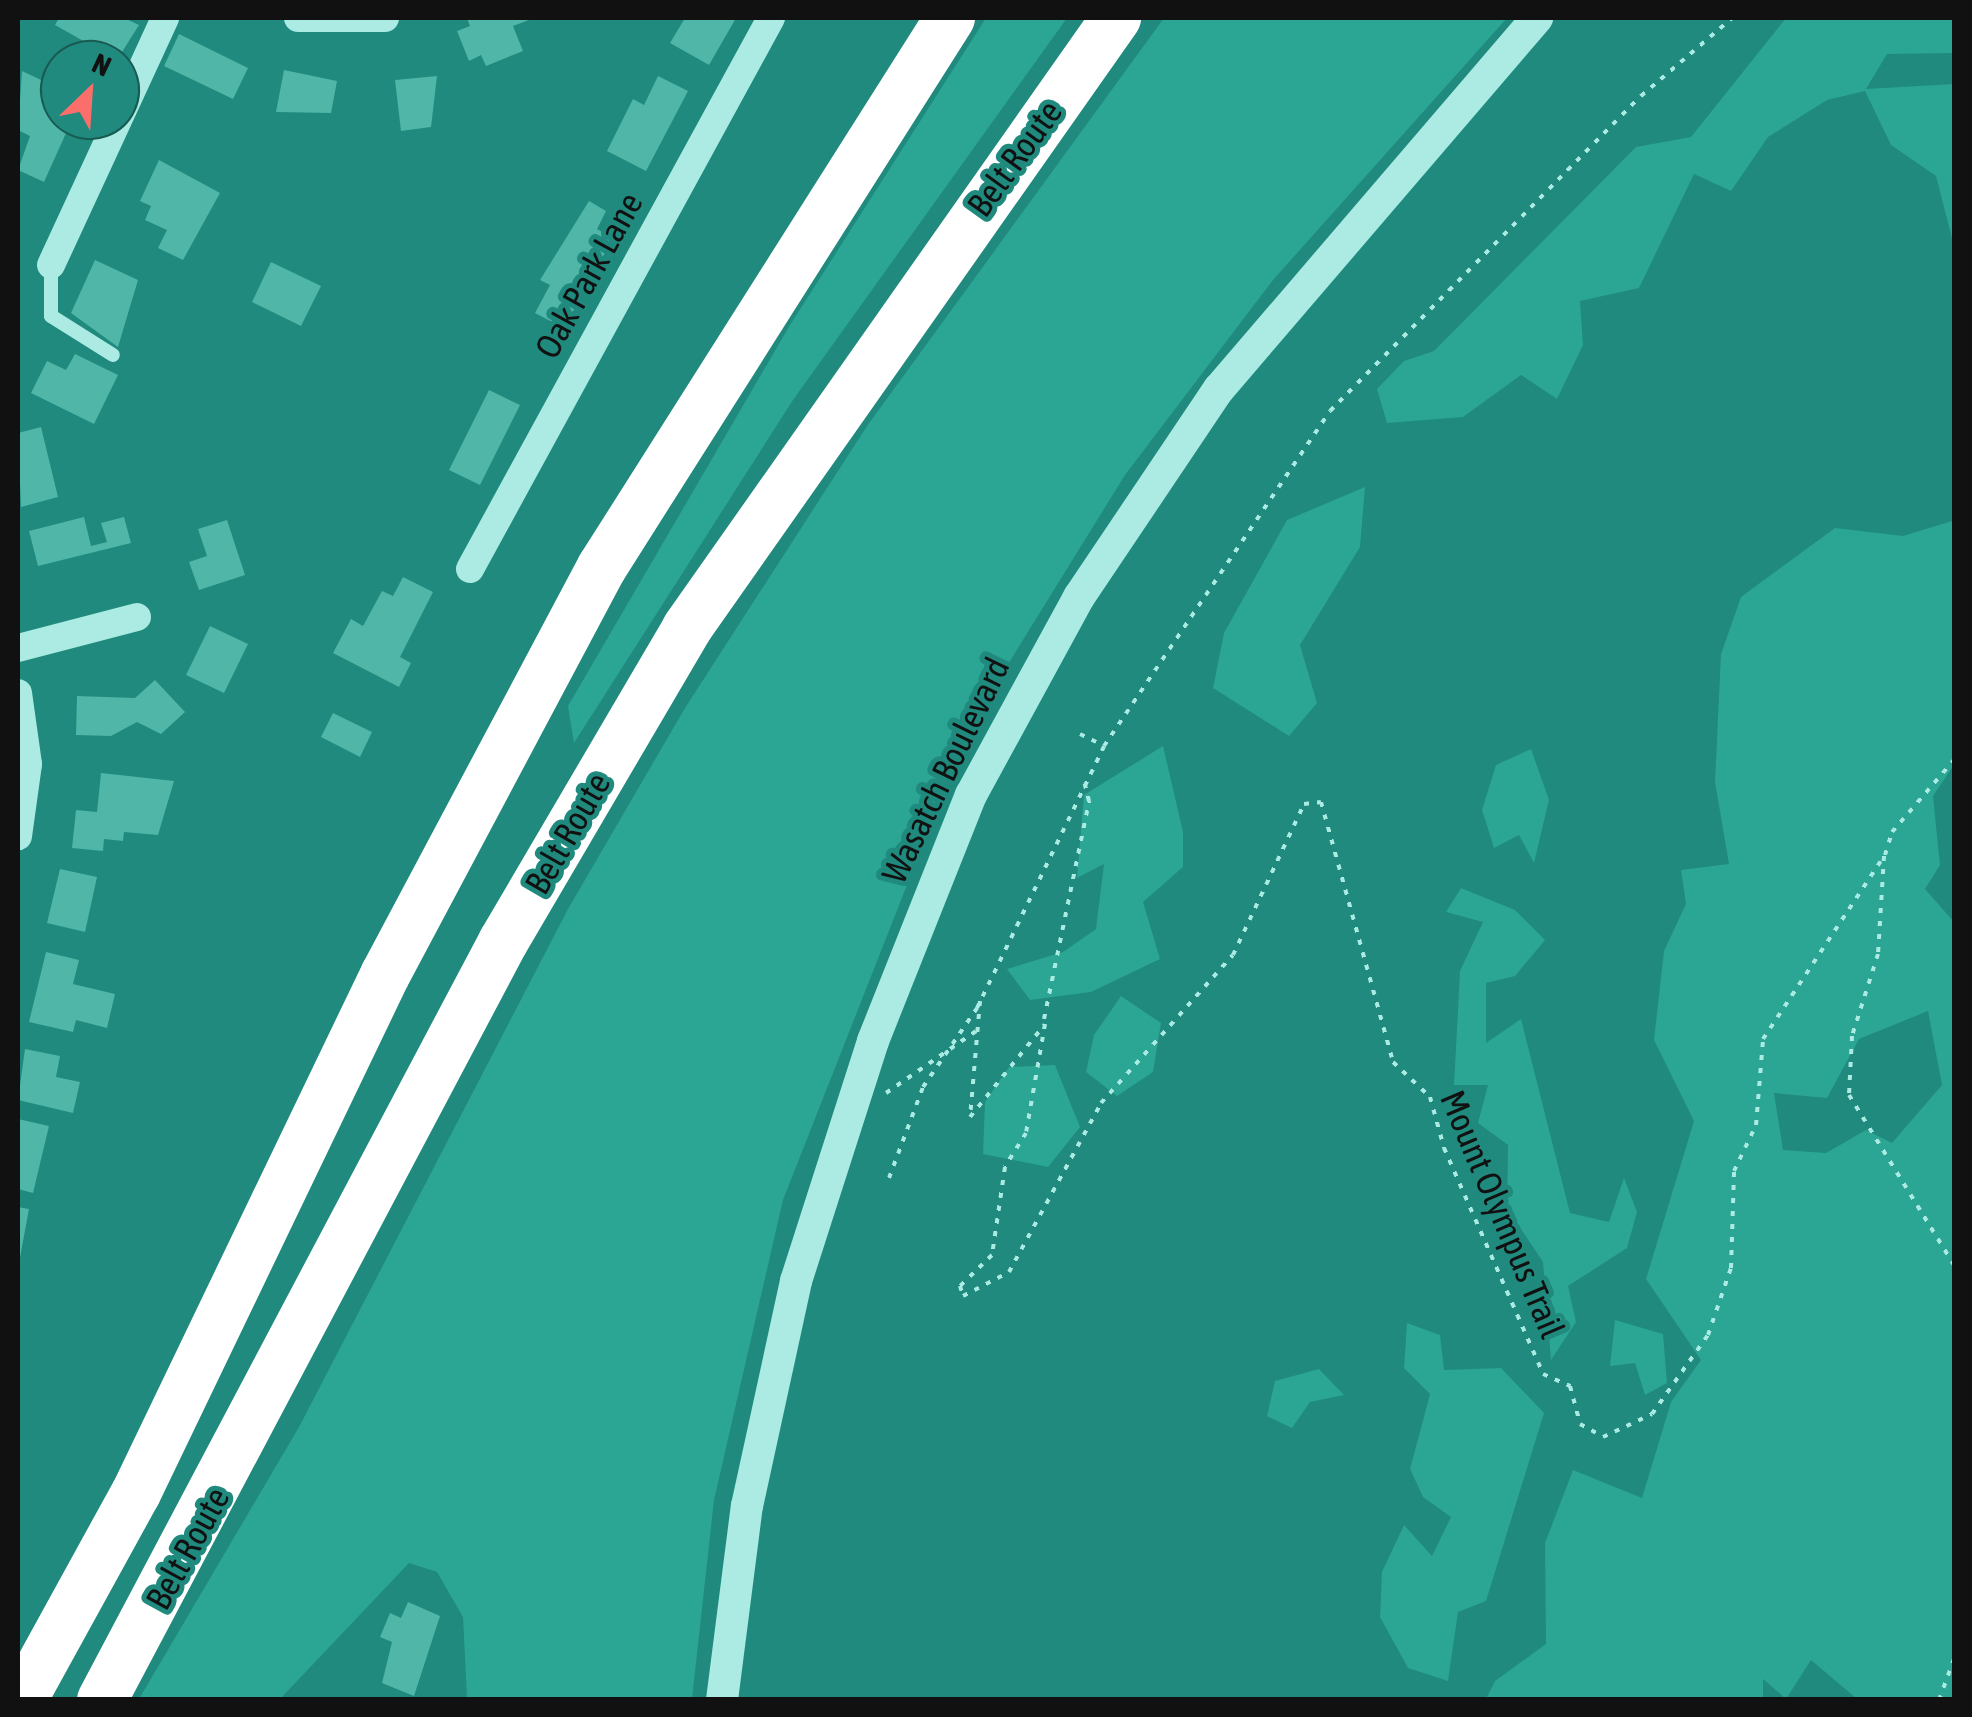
<!DOCTYPE html>
<style>
body{margin:0}
#map{position:relative;width:1972px;height:1717px;overflow:hidden;background:#1f8a7d;font-family:"Asap Condensed",sans-serif}
div>[style]{position:absolute}
.green>*{inset:0;background:#2ba594}
.building>*{inset:0;background:#4fb6a8}
.path>*{height:4px;margin-top:-2px;transform-origin:0;background:repeating-linear-gradient(90deg,#abebe3 0 5px,transparent 0 13px)}
.service>*{height:14px;margin:-7px;padding:0 7px;transform-origin:7px;border-radius:7px;background:#abebe3}
.minor>*{height:28px;margin:-14px;padding:0 14px;transform-origin:14px;border-radius:14px;background:#abebe3}
.tertiary>*{height:32px;margin:-16px;padding:0 16px;transform-origin:16px;border-radius:16px;background:#abebe3}
.motorway>*{height:50px;margin:-25px;padding:0 25px;transform-origin:25px;border-radius:25px;background:#fff}
span{translate:-50% -50%;white-space:nowrap;text-align:center;line-height:1.15;-webkit-text-stroke:10px #1f8a7d;paint-order:stroke}
.street-label{font-size:35px;color:#111}
.frame{position:absolute;inset:0;border:20px solid #111;pointer-events:none}
.north{position:absolute;left:40px;top:40px;width:100px;height:100px;box-sizing:border-box;background:#1f8a7d;border:2px solid #195a52;border-radius:50%;rotate:25deg;font-size:28px;font-weight:700;line-height:40px;text-align:center;color:#111}
.north::after{content:'';display:block;margin:auto;width:35px;height:45px;background:#fa6f6b;clip-path:polygon(50% 0,100% 100%,50% 72%,0 100%)}
</style>
<div id="map">
<div class="green">
<i style="clip-path:polygon(986px 18px,1067px 18px,793px 400px,574px 743px,568px 706px,790px 325px)"></i>
<i style="clip-path:polygon(1164px 18px,1507px 18px,1273px 280px,1125px 475px,1010px 661px,944px 791px,783px 1200px,714px 1500px,692px 1699px,467px 1699px,463px 1617px,437px 1572px,409px 1563px,280px 1699px,139px 1699px,299px 1427px,568px 909px,685px 708px,867px 426px)"></i>
<i style="clip-path:polygon(1786px 18px,1954px 18px,1954px 53px,1887px 54px,1866px 89px,1954px 84px,1954px 246px,1936px 176px,1891px 145px,1865px 91px,1827px 100px,1768px 137px,1731px 191px,1694px 174px,1639px 288px,1580px 301px,1583px 345px,1557px 399px,1521px 375px,1463px 417px,1387px 423px,1377px 389px,1404px 361px,1434px 351px,1636px 147px,1691px 137px)"></i>
<i style="clip-path:polygon(1365px 487px,1360px 547px,1300px 645px,1317px 703px,1289px 736px,1213px 688px,1224px 633px,1287px 520px)"></i>
<i style="clip-path:polygon(evenodd,1952px 521px,1954px 765px,1933px 796px,1940px 865px,1925px 889px,1954px 922px,1954px 1699px,1857px 1699px,1811px 1660px,1786px 1699px,1763px 1679px,1763px 1699px,1486px 1699px,1495px 1681px,1546px 1644px,1545px 1543px,1573px 1470px,1642px 1498px,1671px 1402px,1701px 1360px,1646px 1279px,1694px 1121px,1654px 1040px,1664px 951px,1686px 904px,1681px 870px,1729px 864px,1715px 782px,1721px 654px,1741px 597px,1835px 528px,1903px 536px,1952px 521px,1928px 1011px,1942px 1085px,1892px 1143px,1866px 1130px,1826px 1153px,1783px 1150px,1774px 1093px,1827px 1098px,1859px 1039px,1928px 1011px)"></i>
<i style="clip-path:polygon(1163px 746px,1183px 832px,1183px 867px,1143px 902px,1160px 959px,1091px 992px,1030px 1000px,1007px 969px,1063px 952px,1096px 929px,1104px 864px,1077px 878px,1084px 795px)"></i>
<i style="clip-path:polygon(1531px 749px,1549px 800px,1534px 863px,1519px 835px,1494px 848px,1482px 810px,1496px 765px)"></i>
<i style="clip-path:polygon(1461px 888px,1515px 910px,1545px 940px,1515px 976px,1486px 983px,1486px 1043px,1521px 1019px,1570px 1213px,1609px 1222px,1624px 1178px,1637px 1212px,1627px 1248px,1568px 1286px,1576px 1322px,1551px 1360px,1543px 1262px,1507px 1208px,1508px 1145px,1478px 1123px,1488px 1085px,1454px 1085px,1460px 971px,1483px 922px,1446px 912px)"></i>
<i style="clip-path:polygon(1121px 996px,1161px 1023px,1153px 1072px,1117px 1096px,1086px 1072px,1094px 1035px)"></i>
<i style="clip-path:polygon(1055px 1065px,1080px 1127px,1048px 1167px,983px 1154px,985px 1102px,1009px 1067px)"></i>
<i style="clip-path:polygon(1615px 1320px,1663px 1334px,1667px 1383px,1645px 1395px,1635px 1363px,1610px 1366px)"></i>
<i style="clip-path:polygon(1407px 1323px,1440px 1335px,1444px 1370px,1501px 1368px,1544px 1413px,1486px 1601px,1458px 1612px,1448px 1681px,1408px 1668px,1380px 1617px,1382px 1572px,1404px 1525px,1432px 1556px,1451px 1517px,1423px 1497px,1410px 1469px,1430px 1394px,1404px 1368px)"></i>
<i style="clip-path:polygon(1319px 1369px,1344px 1395px,1310px 1402px,1292px 1428px,1267px 1416px,1275px 1381px)"></i>
</div>
<div class="building">
<i style="clip-path:polygon(59px 18px,124px 18px,139px 25px,117px 60px,55px 25px)"></i>
<i style="clip-path:polygon(467px 18px,534px 18px,513px 26px,523px 51px,486px 66px,481px 55px,469px 61px,457px 31px,470px 26px)"></i>
<i style="clip-path:polygon(685px 18px,736px 18px,709px 65px,670px 43px)"></i>
<i style="clip-path:polygon(179px 34px,248px 68px,233px 99px,164px 66px)"></i>
<i style="clip-path:polygon(284px 70px,337px 81px,331px 113px,276px 112px)"></i>
<i style="clip-path:polygon(22px 71px,54px 86px,43px 109px,71px 122px,44px 182px,18px 170px,30px 136px,18px 130px)"></i>
<i style="clip-path:polygon(437px 76px,431px 127px,401px 131px,395px 80px)"></i>
<i style="clip-path:polygon(658px 76px,688px 91px,646px 171px,607px 151px,633px 99px,644px 105px)"></i>
<i style="clip-path:polygon(159px 160px,220px 193px,183px 260px,158px 248px,167px 230px,145px 220px,151px 206px,140px 201px)"></i>
<i style="clip-path:polygon(589px 201px,606px 211px,597px 229px,613px 238px,564px 328px,535px 313px,550px 285px,540px 280px)"></i>
<i style="clip-path:polygon(95px 260px,138px 280px,118px 347px,71px 313px)"></i>
<i style="clip-path:polygon(271px 262px,321px 286px,301px 326px,252px 302px)"></i>
<i style="clip-path:polygon(75px 354px,118px 375px,94px 424px,31px 393px,47px 361px,66px 370px)"></i>
<i style="clip-path:polygon(489px 390px,520px 405px,480px 485px,449px 470px)"></i>
<i style="clip-path:polygon(41px 427px,58px 497px,21px 507px,18px 433px)"></i>
<i style="clip-path:polygon(84px 517px,91px 546px,107px 542px,101px 523px,124px 517px,131px 543px,38px 566px,29px 531px)"></i>
<i style="clip-path:polygon(227px 520px,245px 575px,199px 590px,189px 562px,207px 556px,198px 529px)"></i>
<i style="clip-path:polygon(403px 577px,433px 592px,400px 657px,411px 663px,399px 687px,333px 653px,351px 619px,363px 626px,382px 591px,393px 596px)"></i>
<i style="clip-path:polygon(210px 626px,248px 644px,224px 693px,186px 675px)"></i>
<i style="clip-path:polygon(155px 680px,185px 712px,161px 734px,137px 722px,111px 736px,76px 735px,77px 696px,135px 698px)"></i>
<i style="clip-path:polygon(333px 713px,372px 732px,360px 757px,321px 737px)"></i>
<i style="clip-path:polygon(101px 773px,174px 781px,158px 835px,124px 832px,123px 841px,104px 839px,103px 851px,72px 848px,76px 810px,97px 812px)"></i>
<i style="clip-path:polygon(60px 869px,97px 877px,85px 932px,47px 923px)"></i>
<i style="clip-path:polygon(46px 952px,79px 960px,73px 984px,115px 994px,107px 1028px,76px 1020px,73px 1032px,29px 1022px)"></i>
<i style="clip-path:polygon(25px 1049px,60px 1056px,56px 1077px,80px 1082px,73px 1113px,18px 1100px)"></i>
<i style="clip-path:polygon(18px 1119px,49px 1126px,33px 1193px,18px 1189px)"></i>
<i style="clip-path:polygon(18px 1207px,29px 1209px,19px 1263px,18px 1263px)"></i>
<i style="clip-path:polygon(408px 1602px,440px 1616px,414px 1696px,382px 1683px,392px 1642px,380px 1637px,390px 1613px,401px 1618px)"></i>
</div>
<div class="path">
<i style="left:1080px;top:734px;width:25px;rotate:26deg"></i>
<i style="left:1885px;top:855px;width:24px;rotate:-73deg"></i>
<i style="left:1892px;top:832px;width:95px;rotate:-49.3deg"></i>
<i style="left:980px;top:1001px;width:116px;rotate:94.9deg"></i>
<i style="left:970px;top:1117px;width:119px;rotate:-51.1deg"></i>
<i style="left:1045px;top:1024px;width:111px;rotate:99.9deg"></i>
<i style="left:1026px;top:1133px;width:40px;rotate:122deg"></i>
<i style="left:1005px;top:1167px;width:89px;rotate:98.4deg"></i>
<i style="left:992px;top:1255px;width:45px;rotate:135.9deg"></i>
<i style="left:960px;top:1286px;width:10px;rotate:73deg"></i>
<i style="left:963px;top:1296px;width:52px;rotate:-27.6deg"></i>
<i style="left:1009px;top:1272px;width:192px;rotate:-61.4deg"></i>
<i style="left:1101px;top:1103px;width:198px;rotate:-48.3deg"></i>
<i style="left:1233px;top:955px;width:167px;rotate:-64.8deg"></i>
<i style="left:1304px;top:804px;width:17px;rotate:-7deg"></i>
<i style="left:1321px;top:802px;width:270px;rotate:74.5deg"></i>
<i style="left:1393px;top:1062px;width:51px;rotate:43.4deg"></i>
<i style="left:1430px;top:1097px;width:53px;rotate:74.6deg"></i>
<i style="left:1444px;top:1148px;width:247px;rotate:66.3deg"></i>
<i style="left:1543px;top:1374px;width:30px;rotate:24deg"></i>
<i style="left:1570px;top:1386px;width:39px;rotate:75deg"></i>
<i style="left:1580px;top:1424px;width:26px;rotate:29deg"></i>
<i style="left:1603px;top:1437px;width:54px;rotate:-25.1deg"></i>
<i style="left:1652px;top:1414px;width:97px;rotate:-54.7deg"></i>
<i style="left:1708px;top:1335px;width:71px;rotate:-71.1deg"></i>
<i style="left:1731px;top:1268px;width:97px;rotate:-88.2deg"></i>
<i style="left:1734px;top:1171px;width:51px;rotate:-64.4deg"></i>
<i style="left:1756px;top:1125px;width:86px;rotate:-85.3deg"></i>
<i style="left:1763px;top:1039px;width:219px;rotate:-56.5deg"></i>
<i style="left:1884px;top:856px;width:98px;rotate:93.5deg"></i>
<i style="left:1878px;top:954px;width:86px;rotate:107.6deg"></i>
<i style="left:1852px;top:1036px;width:59px;rotate:92.9deg"></i>
<i style="left:1849px;top:1095px;width:200px;rotate:58.3deg"></i>
<i style="left:1044px;top:1019px;width:223px;rotate:-78.3deg"></i>
<i style="left:1089px;top:801px;width:21px;rotate:-104deg"></i>
<i style="left:886px;top:1093px;width:113px;rotate:-34.5deg"></i>
<i style="left:889px;top:1178px;width:97px;rotate:-69.5deg"></i>
<i style="left:923px;top:1087px;width:96px;rotate:-55.6deg"></i>
<i style="left:977px;top:1008px;width:291px;rotate:-64.1deg"></i>
<i style="left:1104px;top:746px;width:404px;rotate:-56deg"></i>
<i style="left:1330px;top:411px;width:443px;rotate:-45.4deg"></i>
<i style="left:1641px;top:96px;width:120px;rotate:-40.6deg"></i>
<i style="left:1939px;top:1700px;width:44px;rotate:-69.9deg"></i>
</div>
<div class="service">
<i style="left:51px;top:265px;width:51px;rotate:90deg"></i>
<i style="left:51px;top:316px;width:73px;rotate:32.2deg"></i>
</div>
<div class="minor">
<i style="left:298px;top:18px;width:87px"></i>
<i style="left:120px;top:116px;width:108px;rotate:-65.3deg"></i>
<i style="left:51px;top:265px;width:160px;rotate:-65.2deg"></i>
<i style="left:470px;top:569px;width:628px;rotate:-61.35deg"></i>
<i style="left:18px;top:648px;width:123px;rotate:-14.6deg"></i>
<i style="left:18px;top:693px;width:72px;rotate:82deg"></i>
<i style="left:28px;top:764px;width:73px;rotate:97.9deg"></i>
</div>
<div class="tertiary">
<i style="left:722px;top:1700px;width:196px;rotate:-82.7deg"></i>
<i style="left:747px;top:1506px;width:230px;rotate:-77.7deg"></i>
<i style="left:796px;top:1281px;width:252px;rotate:-72.2deg"></i>
<i style="left:873px;top:1041px;width:265px;rotate:-68.3deg"></i>
<i style="left:971px;top:795px;width:226px;rotate:-61.4deg"></i>
<i style="left:1079px;top:597px;width:251px;rotate:-56.1deg"></i>
<i style="left:1219px;top:389px;width:489px;rotate:-49.4deg"></i>
</div>
<div class="motorway">
<i style="left:22px;top:1700px;width:236px;rotate:-61.2deg"></i>
<i style="left:136px;top:1493px;width:575px;rotate:-64.33deg"></i>
<i style="left:385px;top:975px;width:462px;rotate:-62deg"></i>
<i style="left:602px;top:567px;width:650px;rotate:-57.63deg"></i>
<i style="left:102px;top:1700px;width:858px;rotate:-62.12deg"></i>
<i style="left:503px;top:942px;width:364px;rotate:-59.6deg"></i>
<i style="left:687px;top:628px;width:746px;rotate:-54.88deg"></i>
</div>
<div class="street-label">
<span style="left:1014px;top:158px;rotate:-54deg">Belt Route</span>
<span style="left:588px;top:275px;rotate:-61deg">Oak Park Lane</span>
<span style="left:945px;top:770px;rotate:-64deg">Wasatch Boulevard</span>
<span style="left:567px;top:833px;rotate:-60deg">Belt Route</span>
<span style="left:1503px;top:1214px;rotate:67deg">Mount Olympus Trail</span>
<span style="left:187px;top:1548px;rotate:-61deg">Belt Route</span>
</div>
<div class="frame"></div>
<div class="north">N</div>
</div>
